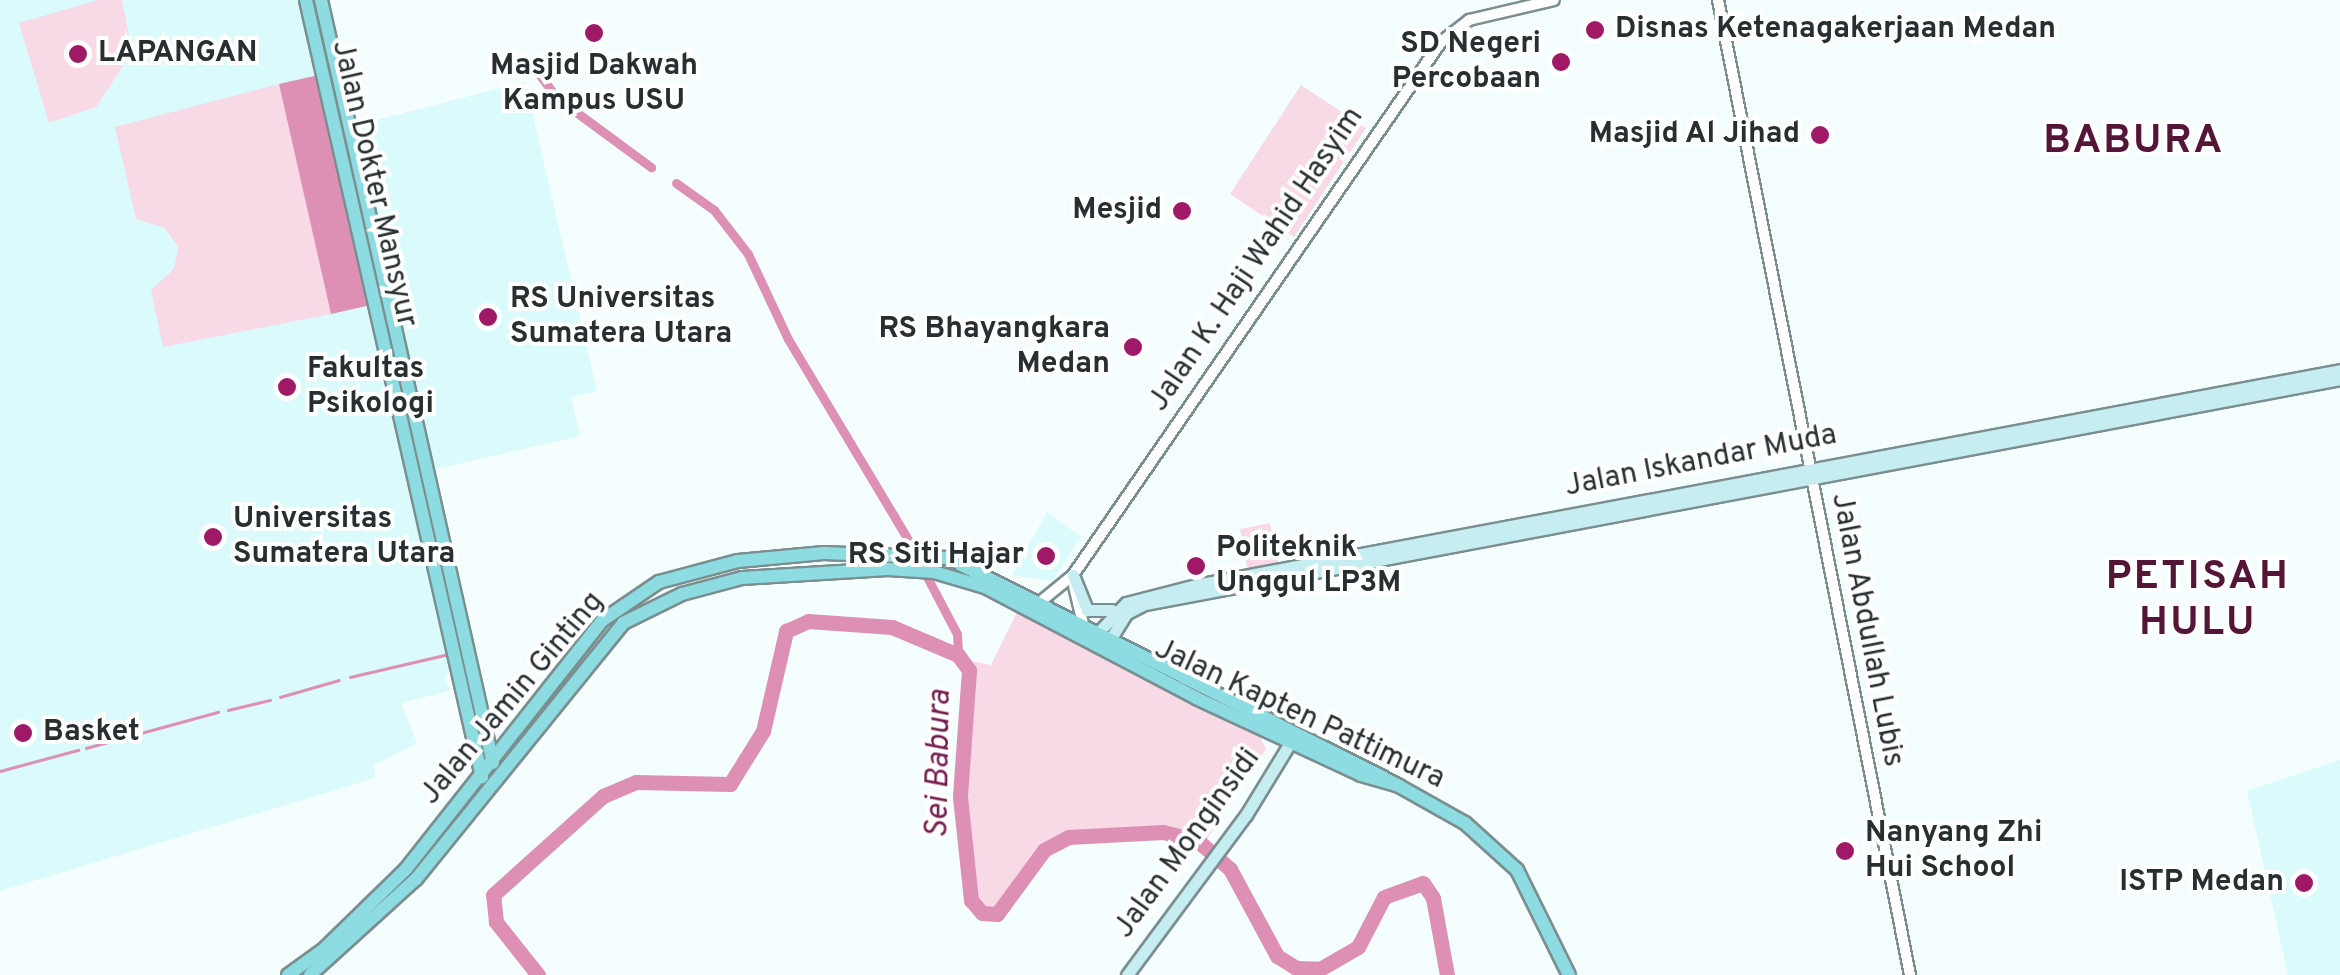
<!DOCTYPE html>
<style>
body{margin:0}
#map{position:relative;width:2340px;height:975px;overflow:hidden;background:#f5fefe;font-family:Overpass,sans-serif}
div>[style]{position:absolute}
.built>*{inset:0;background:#dafafc}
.green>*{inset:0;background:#f8d9e6}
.water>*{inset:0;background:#dd90b3}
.stream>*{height:2.5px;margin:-1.25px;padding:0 1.25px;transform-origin:1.25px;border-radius:1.25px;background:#dd90b3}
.canal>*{height:9px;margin:-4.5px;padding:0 4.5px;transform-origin:4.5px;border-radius:4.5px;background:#dd90b3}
.river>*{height:15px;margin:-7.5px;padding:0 7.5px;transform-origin:7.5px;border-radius:7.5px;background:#dd90b3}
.roads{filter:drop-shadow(2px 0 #7b8e90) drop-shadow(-2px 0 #7b8e90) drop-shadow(0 2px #7b8e90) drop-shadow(0 -2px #7b8e90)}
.tertiary>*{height:10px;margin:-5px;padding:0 5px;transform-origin:5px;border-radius:5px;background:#fff}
.secondary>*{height:11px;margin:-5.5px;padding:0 5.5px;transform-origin:5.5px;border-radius:5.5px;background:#c6edf1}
.primary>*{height:12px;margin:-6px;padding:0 6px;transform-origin:6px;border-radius:6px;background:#8ddce2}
.dots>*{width:28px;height:28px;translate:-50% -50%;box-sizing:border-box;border:5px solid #fff;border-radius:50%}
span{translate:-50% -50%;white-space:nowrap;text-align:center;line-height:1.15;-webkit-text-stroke:8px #fff;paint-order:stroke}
.poi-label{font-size:30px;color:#272f30;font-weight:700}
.left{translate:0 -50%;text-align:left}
.right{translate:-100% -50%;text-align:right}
.street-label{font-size:30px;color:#272f30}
.water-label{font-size:32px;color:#741a4c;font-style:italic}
.district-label{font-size:40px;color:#541537;font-weight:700;letter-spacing:2.5px}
</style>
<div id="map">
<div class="built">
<i style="clip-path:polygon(0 0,306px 0,455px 662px,445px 677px,449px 691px,401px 703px,417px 743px,374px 765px,375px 778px,0 891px)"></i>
<i style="clip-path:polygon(525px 82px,597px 391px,571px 397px,580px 436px,432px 470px,352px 126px)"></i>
<i style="clip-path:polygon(1047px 512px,1081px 537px,1052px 581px,1012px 575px)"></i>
<i style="clip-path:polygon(2340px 760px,2340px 975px,2288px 975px,2247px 791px)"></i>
</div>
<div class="green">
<i style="clip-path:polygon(98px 0,122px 0,131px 46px,125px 63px,96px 107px,49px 123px,19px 23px)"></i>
<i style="clip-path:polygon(279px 84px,331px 314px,163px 347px,151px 290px,174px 269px,178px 247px,165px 228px,136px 219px,115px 127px)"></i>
<i style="clip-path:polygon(1301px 85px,1366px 128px,1294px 237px,1230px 194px)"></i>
<i style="clip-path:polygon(1270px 523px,1279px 566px,1248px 573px,1240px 529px)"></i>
<i style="clip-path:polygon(1017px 612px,1259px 734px,1266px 749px,1203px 845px,1163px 832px,1068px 837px,1043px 850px,997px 914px,971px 900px,965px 850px,961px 792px,967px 660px,991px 665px)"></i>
</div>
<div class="water">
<i style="clip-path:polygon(323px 74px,375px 304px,331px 314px,279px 84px)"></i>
</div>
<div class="stream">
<i style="left:350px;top:677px;width:102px;rotate:-13.1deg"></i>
<i style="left:280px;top:697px;width:61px;rotate:-16.1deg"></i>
<i style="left:228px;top:710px;width:43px;rotate:-13.4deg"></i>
<i style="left:86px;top:748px;width:137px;rotate:-15.3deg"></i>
<i style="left:0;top:771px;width:81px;rotate:-15.1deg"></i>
</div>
<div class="canal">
<i style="left:536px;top:70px;width:35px;rotate:53deg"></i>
<i style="left:557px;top:98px;width:117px;rotate:36.3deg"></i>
<i style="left:676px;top:183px;width:47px;rotate:35.4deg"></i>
<i style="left:714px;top:210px;width:56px;rotate:52.3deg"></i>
<i style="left:748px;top:254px;width:94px;rotate:64.8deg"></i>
<i style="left:788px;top:339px;width:244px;rotate:59.1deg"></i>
<i style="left:927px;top:577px;width:64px;rotate:62.2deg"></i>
<i style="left:957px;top:634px;width:21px;rotate:87deg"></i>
</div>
<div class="river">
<i style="left:538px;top:975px;width:68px;rotate:-128.4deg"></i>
<i style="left:496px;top:922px;width:27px;rotate:-96deg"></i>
<i style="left:493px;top:895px;width:148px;rotate:-42deg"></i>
<i style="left:603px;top:796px;width:36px;rotate:-23deg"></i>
<i style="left:636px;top:782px;width:94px;rotate:1.2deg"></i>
<i style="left:730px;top:784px;width:62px;rotate:-58.1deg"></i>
<i style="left:763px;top:731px;width:103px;rotate:-77deg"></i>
<i style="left:786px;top:631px;width:24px;rotate:-24deg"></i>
<i style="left:808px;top:621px;width:84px;rotate:4.1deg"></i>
<i style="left:892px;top:627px;width:72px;rotate:23deg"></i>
<i style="left:958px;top:655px;width:19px;rotate:54deg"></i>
<i style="left:969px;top:670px;width:127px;rotate:94.1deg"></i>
<i style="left:960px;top:797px;width:104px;rotate:83.9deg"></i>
<i style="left:971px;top:900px;width:17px;rotate:50deg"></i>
<i style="left:982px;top:913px;width:15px;rotate:4deg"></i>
<i style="left:997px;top:914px;width:79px;rotate:-53.7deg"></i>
<i style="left:1044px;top:850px;width:27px;rotate:-28deg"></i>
<i style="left:1068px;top:837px;width:95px;rotate:-3deg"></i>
<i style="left:1163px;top:832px;width:36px;rotate:14deg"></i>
<i style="left:1198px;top:841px;width:43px;rotate:41.2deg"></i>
<i style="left:1230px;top:869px;width:99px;rotate:61.6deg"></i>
<i style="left:1277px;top:956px;width:22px;rotate:32deg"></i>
<i style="left:1296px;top:968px;width:24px;rotate:2deg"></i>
<i style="left:1320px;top:969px;width:44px;rotate:-30.1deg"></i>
<i style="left:1358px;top:947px;width:56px;rotate:-62.5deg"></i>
<i style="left:1384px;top:897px;width:41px;rotate:-19.7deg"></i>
<i style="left:1423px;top:883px;width:18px;rotate:56deg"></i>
<i style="left:1433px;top:898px;width:78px;rotate:79.7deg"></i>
</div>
<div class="roads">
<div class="tertiary">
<i style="left:1718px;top:0;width:994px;rotate:78.86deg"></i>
<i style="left:1074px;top:586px;width:47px;rotate:76.6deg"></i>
<i style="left:1040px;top:602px;width:43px;rotate:-39.3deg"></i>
<i style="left:1073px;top:575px;width:648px;rotate:-55.38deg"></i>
<i style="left:1441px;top:42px;width:36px;rotate:-38deg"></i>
<i style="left:1469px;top:20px;width:87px;rotate:-13.2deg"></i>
</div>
<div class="secondary">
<i style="left:1073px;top:575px;width:38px;rotate:68deg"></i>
<i style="left:1087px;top:610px;width:25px"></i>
<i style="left:1093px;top:638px;width:48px;rotate:-46.7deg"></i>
<i style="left:1126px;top:603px;width:72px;rotate:-14.4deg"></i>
<i style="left:1196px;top:585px;width:1164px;rotate:-10.64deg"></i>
<i style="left:1106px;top:646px;width:39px;rotate:-58deg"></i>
<i style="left:1127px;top:613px;width:20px;rotate:-27deg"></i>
<i style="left:1145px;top:604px;width:1216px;rotate:-10.66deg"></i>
<i style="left:1127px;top:975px;width:199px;rotate:-53.4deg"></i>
<i style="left:1246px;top:815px;width:84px;rotate:-58.6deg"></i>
</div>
<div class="primary">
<i style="left:306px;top:0;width:797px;rotate:77.24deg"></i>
<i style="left:321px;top:0;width:782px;rotate:77.3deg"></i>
<i style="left:288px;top:975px;width:44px;rotate:-35.8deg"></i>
<i style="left:324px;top:949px;width:115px;rotate:-44.3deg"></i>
<i style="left:406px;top:869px;width:318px;rotate:-51.7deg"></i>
<i style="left:603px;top:620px;width:68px;rotate:-34.2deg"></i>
<i style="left:659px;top:582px;width:82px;rotate:-14.9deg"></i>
<i style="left:738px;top:561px;width:86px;rotate:-5.3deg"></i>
<i style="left:824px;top:553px;width:124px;rotate:2.3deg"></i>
<i style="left:948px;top:558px;width:504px;rotate:26.77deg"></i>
<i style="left:310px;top:975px;width:143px;rotate:-42.2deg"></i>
<i style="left:416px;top:879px;width:329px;rotate:-51deg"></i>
<i style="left:623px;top:623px;width:66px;rotate:-26.2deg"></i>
<i style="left:682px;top:594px;width:62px;rotate:-14.9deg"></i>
<i style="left:742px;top:578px;width:146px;rotate:-3.5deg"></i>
<i style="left:888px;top:569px;width:46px;rotate:3.7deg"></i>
<i style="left:934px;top:572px;width:53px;rotate:16.4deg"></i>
<i style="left:985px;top:587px;width:238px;rotate:27.7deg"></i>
<i style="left:1196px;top:698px;width:182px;rotate:25deg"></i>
<i style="left:1361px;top:775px;width:40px;rotate:16deg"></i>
<i style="left:1399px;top:786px;width:76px;rotate:29.3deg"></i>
<i style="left:1465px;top:823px;width:70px;rotate:42.1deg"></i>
<i style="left:1517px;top:870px;width:117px;rotate:63.7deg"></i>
</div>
</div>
<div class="dots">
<i style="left:1595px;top:30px;background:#9f1967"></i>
<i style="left:594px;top:33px;background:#9f1967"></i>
<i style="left:78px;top:54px;background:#9f1967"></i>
<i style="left:1561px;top:62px;background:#9f1967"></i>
<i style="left:1820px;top:135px;background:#9f1967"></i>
<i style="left:1182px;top:211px;background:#9f1967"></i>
<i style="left:488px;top:317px;background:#9f1967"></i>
<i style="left:1133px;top:347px;background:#9f1967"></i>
<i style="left:287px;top:387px;background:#9f1967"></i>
<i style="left:213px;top:537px;background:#9f1967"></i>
<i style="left:1046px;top:556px;background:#9f1967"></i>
<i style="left:1196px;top:566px;background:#9f1967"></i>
<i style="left:23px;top:733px;background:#9f1967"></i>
<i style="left:1845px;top:851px;background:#9f1967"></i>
<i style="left:2304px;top:883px;background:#9f1967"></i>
</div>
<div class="poi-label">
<span class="left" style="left:1615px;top:30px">Disnas Ketenagakerjaan Medan</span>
<span class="right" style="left:1541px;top:62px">SD Negeri<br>Percobaan</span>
<span class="left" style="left:98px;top:54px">LAPANGAN</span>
<span style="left:594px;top:84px">Masjid Dakwah<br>Kampus USU</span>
<span class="right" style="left:1800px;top:135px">Masjid Al Jihad</span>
<span class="right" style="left:1162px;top:211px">Mesjid</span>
<span class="left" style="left:510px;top:317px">RS Universitas<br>Sumatera Utara</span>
<span class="right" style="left:1110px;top:347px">RS Bhayangkara<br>Medan</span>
<span class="left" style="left:307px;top:387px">Fakultas<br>Psikologi</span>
<span class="left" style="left:233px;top:537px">Universitas<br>Sumatera Utara</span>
<span class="left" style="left:1216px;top:566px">Politeknik<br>Unggul LP3M</span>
<span class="right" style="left:1024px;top:556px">RS Siti Hajar</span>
<span class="left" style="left:43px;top:733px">Basket</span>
<span class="left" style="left:1865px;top:851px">Nanyang Zhi<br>Hui School</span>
<span class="right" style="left:2284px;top:883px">ISTP Medan</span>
</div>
<div class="street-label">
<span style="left:373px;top:184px;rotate:77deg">Jalan Dokter Mansyur</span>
<span style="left:1257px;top:260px;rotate:-56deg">Jalan K. Haji Wahid Hasyim</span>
<span style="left:1701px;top:462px;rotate:-11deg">Jalan Iskandar Muda</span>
<span style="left:1866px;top:630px;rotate:79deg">Jalan Abdullah Lubis</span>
<span style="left:513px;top:699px;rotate:-50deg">Jalan Jamin Ginting</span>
<span style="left:1299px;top:715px;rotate:25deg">Jalan Kapten Pattimura</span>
<span style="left:1188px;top:844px;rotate:-54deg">Jalan Monginsidi</span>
</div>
<div class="water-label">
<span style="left:940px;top:764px;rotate:-89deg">Sei Babura</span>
</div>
<div class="district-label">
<span style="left:2134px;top:142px">BABURA</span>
<span style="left:2198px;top:601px">PETISAH<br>HULU</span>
</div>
</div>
